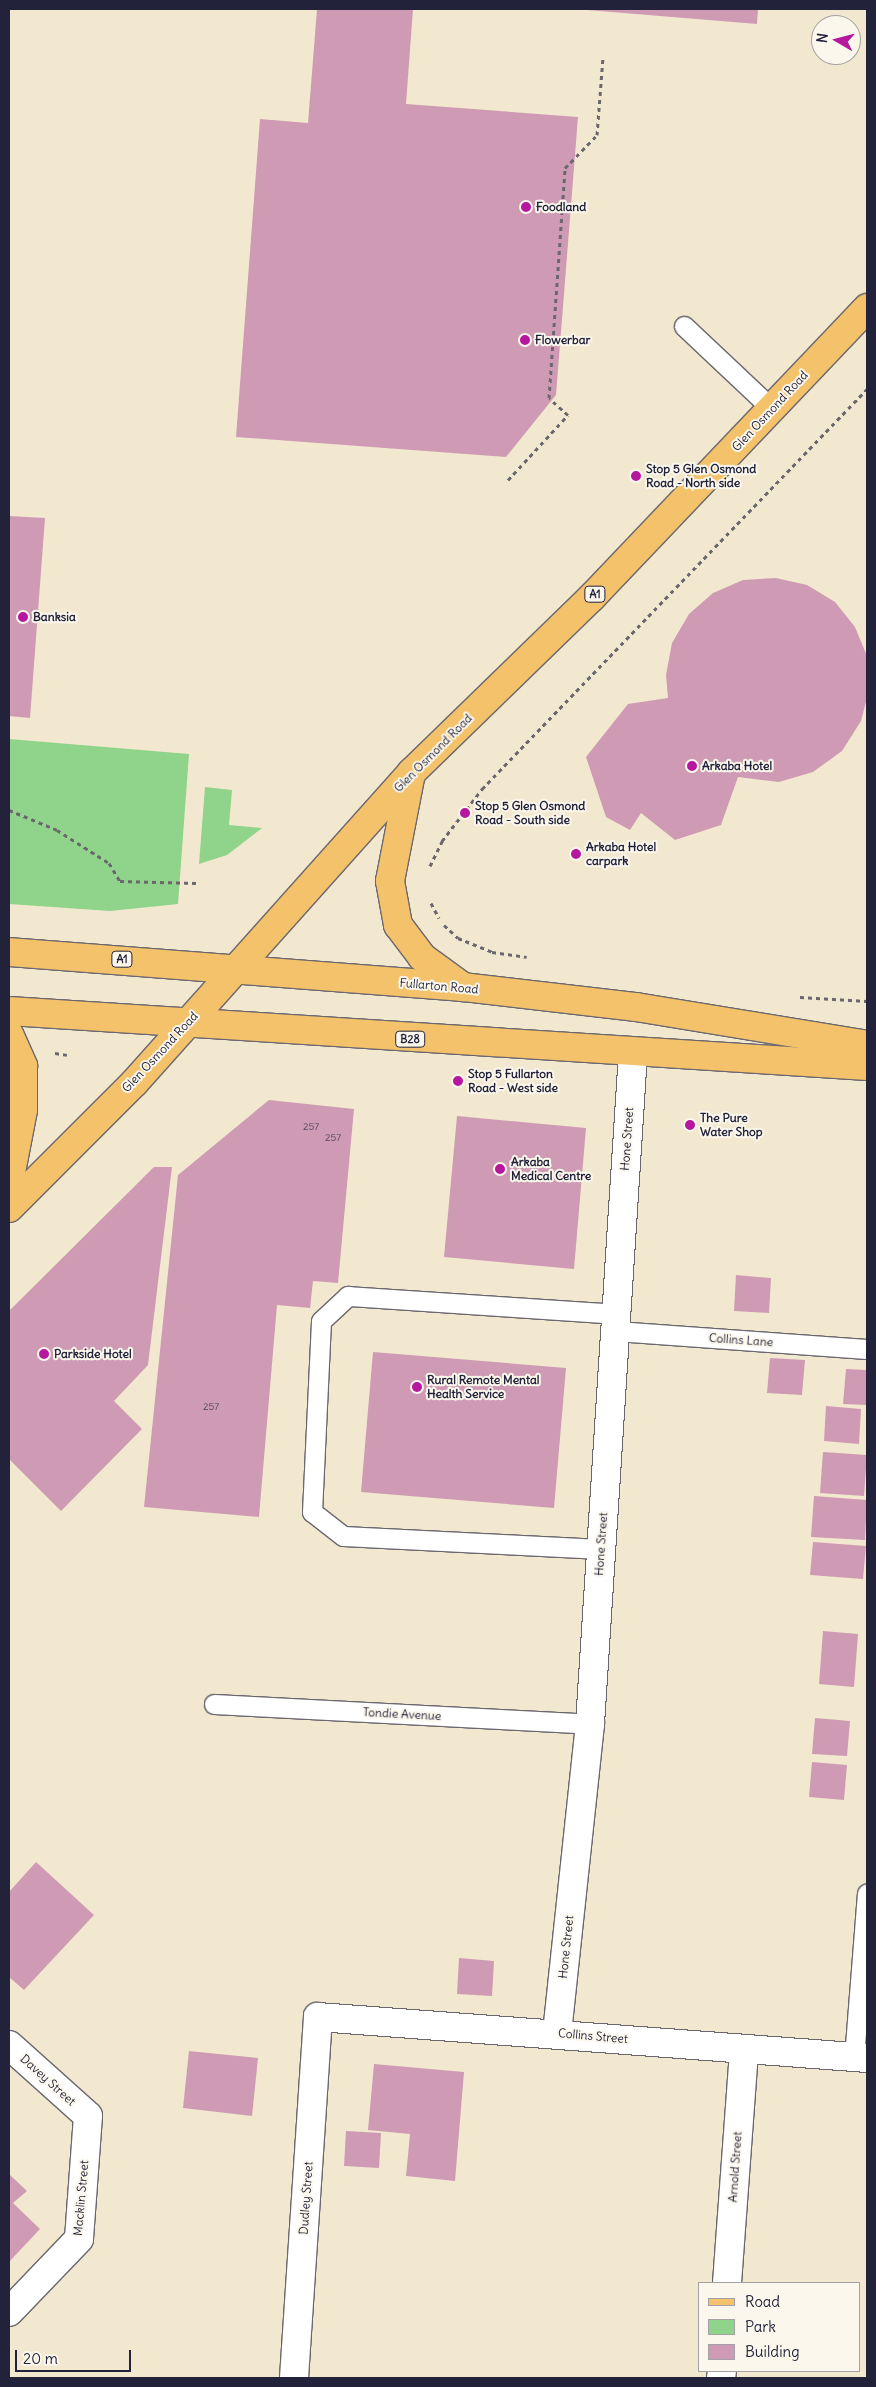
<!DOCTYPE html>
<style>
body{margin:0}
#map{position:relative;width:876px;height:2387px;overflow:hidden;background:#f2e8cf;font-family:Delius,sans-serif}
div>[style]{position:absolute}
.green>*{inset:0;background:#90d38b}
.building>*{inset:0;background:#cf9bb4}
.path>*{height:3px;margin-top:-1.5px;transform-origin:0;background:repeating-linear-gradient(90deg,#6b676f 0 4px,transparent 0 8px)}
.roads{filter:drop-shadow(1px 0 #6b676f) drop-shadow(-1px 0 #6b676f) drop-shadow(0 1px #6b676f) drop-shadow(0 -1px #6b676f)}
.lane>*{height:19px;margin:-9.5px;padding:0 9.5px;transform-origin:9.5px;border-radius:9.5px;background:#fff}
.street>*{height:28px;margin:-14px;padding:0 14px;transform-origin:14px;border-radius:14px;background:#fff}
.primary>*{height:28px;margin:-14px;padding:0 14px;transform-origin:14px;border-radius:14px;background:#f4c26a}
.highway>*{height:28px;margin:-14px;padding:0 14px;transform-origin:14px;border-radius:14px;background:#f4c26a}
.dots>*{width:14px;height:14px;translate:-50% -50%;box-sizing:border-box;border:2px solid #fbf7ec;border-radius:50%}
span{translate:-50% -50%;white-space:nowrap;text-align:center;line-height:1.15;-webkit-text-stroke:4px #fbf7ec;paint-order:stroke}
.number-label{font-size:10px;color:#4d4059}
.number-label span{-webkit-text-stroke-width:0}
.shield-label span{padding:1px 4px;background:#fbf7ec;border:1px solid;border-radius:4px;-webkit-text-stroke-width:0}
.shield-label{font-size:11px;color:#22223b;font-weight:700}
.poi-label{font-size:12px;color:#22223b;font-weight:700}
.left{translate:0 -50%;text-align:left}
.street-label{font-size:12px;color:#22223b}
.frame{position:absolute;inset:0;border:10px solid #22223b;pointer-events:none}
.legend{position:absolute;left:698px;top:2282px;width:162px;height:90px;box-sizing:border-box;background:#fbf7ec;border:1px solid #a4a2a5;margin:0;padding:6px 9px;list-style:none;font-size:15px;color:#22223b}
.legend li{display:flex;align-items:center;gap:10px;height:25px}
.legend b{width:25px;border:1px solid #a4a2a5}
.north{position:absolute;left:811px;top:15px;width:50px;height:50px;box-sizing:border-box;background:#fbf7ec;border:1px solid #a4a2a5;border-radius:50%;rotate:278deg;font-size:14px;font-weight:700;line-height:20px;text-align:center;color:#22223b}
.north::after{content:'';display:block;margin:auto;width:18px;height:22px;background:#b5179e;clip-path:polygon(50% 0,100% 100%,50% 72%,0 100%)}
.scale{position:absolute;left:15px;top:2350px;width:116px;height:22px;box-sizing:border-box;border:2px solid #22223b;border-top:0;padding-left:6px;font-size:15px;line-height:18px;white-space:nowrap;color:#22223b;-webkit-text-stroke:4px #fbf7ec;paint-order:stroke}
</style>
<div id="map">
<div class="green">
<i style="clip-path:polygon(9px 739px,189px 754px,178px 904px,110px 911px,9px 904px)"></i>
<i style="clip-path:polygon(205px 787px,232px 790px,229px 825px,262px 828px,227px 855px,199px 864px)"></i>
</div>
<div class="building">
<i style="clip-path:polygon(317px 9px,413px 9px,406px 104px,578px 117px,556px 395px,506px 457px,236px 437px,260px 119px,308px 123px)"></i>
<i style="clip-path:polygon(575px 9px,758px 9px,757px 24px)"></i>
<i style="clip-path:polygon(9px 516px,45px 518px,30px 718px,9px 716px)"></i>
<i style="clip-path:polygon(776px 578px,807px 585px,835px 602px,855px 627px,867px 656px,867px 698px,861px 721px,842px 751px,813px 772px,779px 782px,738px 777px,721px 825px,675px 840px,641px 813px,630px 830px,606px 817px,586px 757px,628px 704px,668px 698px,666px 675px,672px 643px,689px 614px,713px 593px,743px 580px)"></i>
<i style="clip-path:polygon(269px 1100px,354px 1109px,338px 1283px,313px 1281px,310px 1308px,277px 1305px,259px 1517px,144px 1507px,178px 1175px)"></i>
<i style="clip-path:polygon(457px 1116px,586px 1128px,574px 1269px,444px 1257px)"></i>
<i style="clip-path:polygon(154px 1167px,172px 1167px,148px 1365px,114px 1401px,142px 1429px,61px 1511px,9px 1459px,9px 1311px)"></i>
<i style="clip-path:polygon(736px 1275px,771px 1278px,769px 1313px,734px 1311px)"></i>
<i style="clip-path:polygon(373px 1352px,566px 1368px,554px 1508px,361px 1492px)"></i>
<i style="clip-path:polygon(770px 1358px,805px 1360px,802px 1395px,767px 1393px)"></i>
<i style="clip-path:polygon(846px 1369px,867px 1370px,867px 1405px,843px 1404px)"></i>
<i style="clip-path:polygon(826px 1406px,861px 1409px,859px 1444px,824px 1441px)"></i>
<i style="clip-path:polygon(823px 1452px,867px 1455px,864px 1496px,820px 1493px)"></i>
<i style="clip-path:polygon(814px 1496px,867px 1500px,865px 1540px,811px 1537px)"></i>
<i style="clip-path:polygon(813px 1542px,866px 1546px,863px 1579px,810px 1575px)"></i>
<i style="clip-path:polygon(823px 1631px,858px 1634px,854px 1687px,819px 1684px)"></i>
<i style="clip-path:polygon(815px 1718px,850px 1721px,847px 1756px,812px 1754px)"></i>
<i style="clip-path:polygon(812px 1762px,847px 1765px,844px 1800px,809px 1797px)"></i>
<i style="clip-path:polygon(36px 1862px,94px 1915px,24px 1990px,9px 1977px,9px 1892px)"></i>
<i style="clip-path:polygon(459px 1958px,494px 1961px,492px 1996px,457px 1994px)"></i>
<i style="clip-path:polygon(189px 2051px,258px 2058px,252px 2116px,183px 2108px)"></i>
<i style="clip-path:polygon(374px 2064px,464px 2072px,455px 2181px,406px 2176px,410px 2134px,368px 2130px)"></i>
<i style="clip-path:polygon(346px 2131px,381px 2133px,379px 2168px,344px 2166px)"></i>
<i style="clip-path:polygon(9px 2174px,27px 2191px,13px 2203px,40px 2229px,9px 2262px)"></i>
</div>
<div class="path">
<i style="left:508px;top:480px;width:88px;rotate:-47.3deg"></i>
<i style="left:568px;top:415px;width:25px;rotate:-138deg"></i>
<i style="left:549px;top:398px;width:231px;rotate:-86deg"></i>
<i style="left:565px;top:168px;width:46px;rotate:-45.9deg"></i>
<i style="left:597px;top:135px;width:78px;rotate:-85.6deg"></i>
<i style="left:9px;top:810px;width:52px;rotate:22.6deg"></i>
<i style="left:57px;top:830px;width:62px;rotate:32.4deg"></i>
<i style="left:109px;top:863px;width:21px;rotate:59deg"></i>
<i style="left:120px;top:881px;width:76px;rotate:1.5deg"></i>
<i style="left:430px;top:866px;width:28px;rotate:-64deg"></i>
<i style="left:442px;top:841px;width:66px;rotate:-52.4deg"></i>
<i style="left:482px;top:789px;width:555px;rotate:-46.09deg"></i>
<i style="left:431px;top:903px;width:17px;rotate:62deg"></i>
<i style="left:444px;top:925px;width:19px;rotate:43deg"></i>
<i style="left:458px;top:938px;width:37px;rotate:22deg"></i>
<i style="left:492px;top:952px;width:35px;rotate:8deg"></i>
<i style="left:800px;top:997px;width:67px;rotate:3.4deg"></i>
<i style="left:55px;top:1053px;width:12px;rotate:9deg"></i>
</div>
<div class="roads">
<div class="lane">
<i style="left:684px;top:326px;width:121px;rotate:43.3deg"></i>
<i style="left:615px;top:1331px;width:253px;rotate:4.1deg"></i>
<i style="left:601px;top:1549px;width:258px;rotate:-177.1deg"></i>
<i style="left:343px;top:1536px;width:39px;rotate:-142deg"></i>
<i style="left:312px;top:1512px;width:191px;rotate:-87.3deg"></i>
<i style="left:321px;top:1321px;width:37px;rotate:-43deg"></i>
<i style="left:348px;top:1296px;width:269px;rotate:3.8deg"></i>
<i style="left:214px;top:1704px;width:377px;rotate:3deg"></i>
<i style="left:854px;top:2058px;width:165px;rotate:-85.5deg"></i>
</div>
<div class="street">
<i style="left:557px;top:2033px;width:311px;rotate:-83.9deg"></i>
<i style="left:590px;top:1724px;width:671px;rotate:-86.33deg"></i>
<i style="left:9px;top:2045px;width:106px;rotate:41.9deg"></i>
<i style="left:88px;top:2116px;width:123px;rotate:94.2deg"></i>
<i style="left:79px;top:2239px;width:101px;rotate:133.8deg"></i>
<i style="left:727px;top:2283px;width:234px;rotate:-85.8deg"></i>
<i style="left:294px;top:2378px;width:362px;rotate:-86.2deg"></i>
<i style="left:318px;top:2017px;width:551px;rotate:4.27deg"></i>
<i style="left:721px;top:2378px;width:7px;rotate:-82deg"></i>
</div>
<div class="primary">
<i style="left:9px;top:952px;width:455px;rotate:4.4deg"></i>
<i style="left:463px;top:987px;width:174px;rotate:6.6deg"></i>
<i style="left:636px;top:1007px;width:234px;rotate:9.3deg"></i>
<i style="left:9px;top:1011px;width:860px;rotate:3.67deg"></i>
</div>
<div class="highway">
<i style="left:411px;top:773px;width:110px;rotate:101deg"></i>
<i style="left:390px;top:881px;width:45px;rotate:79.7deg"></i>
<i style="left:398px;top:925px;width:40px;rotate:53deg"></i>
<i style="left:422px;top:957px;width:51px;rotate:36.2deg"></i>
<i style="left:9px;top:1034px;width:35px;rotate:66deg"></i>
<i style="left:23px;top:1066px;width:44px;rotate:90deg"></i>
<i style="left:23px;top:1110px;width:74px;rotate:100.9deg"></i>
<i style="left:9px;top:1208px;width:178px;rotate:-45deg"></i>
<i style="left:135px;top:1082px;width:416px;rotate:-48.2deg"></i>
<i style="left:412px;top:772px;width:251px;rotate:-44.2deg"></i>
<i style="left:592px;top:597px;width:399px;rotate:-46.4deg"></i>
</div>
</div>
<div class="dots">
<i style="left:526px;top:207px;background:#b5179e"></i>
<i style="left:525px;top:340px;background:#b5179e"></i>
<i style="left:636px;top:476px;background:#b5179e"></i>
<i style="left:23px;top:617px;background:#b5179e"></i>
<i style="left:692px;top:766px;background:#b5179e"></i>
<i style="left:465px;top:813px;background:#b5179e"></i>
<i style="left:576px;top:854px;background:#b5179e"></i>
<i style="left:458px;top:1081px;background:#b5179e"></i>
<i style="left:690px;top:1125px;background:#b5179e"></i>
<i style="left:500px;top:1169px;background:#b5179e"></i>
<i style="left:44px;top:1354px;background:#b5179e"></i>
<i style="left:417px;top:1387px;background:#b5179e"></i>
</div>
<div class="number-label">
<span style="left:311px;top:1127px">257</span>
<span style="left:333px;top:1138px">257</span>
<span style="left:211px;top:1407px">257</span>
</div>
<div class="shield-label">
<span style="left:595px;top:594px">A1</span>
<span style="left:122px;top:959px">A1</span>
<span style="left:410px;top:1039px">B28</span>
</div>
<div class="poi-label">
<span class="left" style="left:536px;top:207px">Foodland</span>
<span class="left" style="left:535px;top:340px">Flowerbar</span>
<span class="left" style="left:646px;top:476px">Stop 5 Glen Osmond<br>Road - North side</span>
<span class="left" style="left:33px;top:617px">Banksia</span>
<span class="left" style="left:702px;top:766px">Arkaba Hotel</span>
<span class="left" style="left:475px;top:813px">Stop 5 Glen Osmond<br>Road - South side</span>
<span class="left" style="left:586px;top:854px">Arkaba Hotel<br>carpark</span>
<span class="left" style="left:468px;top:1081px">Stop 5 Fullarton<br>Road - West side</span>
<span class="left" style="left:700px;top:1125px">The Pure<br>Water Shop</span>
<span class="left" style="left:511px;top:1169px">Arkaba<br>Medical Centre</span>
<span class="left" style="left:54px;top:1354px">Parkside Hotel</span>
<span class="left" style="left:427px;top:1387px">Rural Remote Mental<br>Health Service</span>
</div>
<div class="street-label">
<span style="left:770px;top:411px;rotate:-47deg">Glen Osmond Road</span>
<span style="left:433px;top:753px;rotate:-45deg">Glen Osmond Road</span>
<span style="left:439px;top:986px;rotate:5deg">Fullarton Road</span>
<span style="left:160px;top:1052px;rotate:-47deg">Glen Osmond Road</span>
<span style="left:627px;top:1139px;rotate:-86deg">Hone Street</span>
<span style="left:741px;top:1340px;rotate:4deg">Collins Lane</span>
<span style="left:601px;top:1544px;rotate:-86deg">Hone Street</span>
<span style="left:402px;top:1714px;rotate:3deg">Tondie Avenue</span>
<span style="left:566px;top:1947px;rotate:-84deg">Hone Street</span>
<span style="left:593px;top:2036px;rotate:5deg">Collins Street</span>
<span style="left:48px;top:2080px;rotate:42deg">Davey Street</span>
<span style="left:735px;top:2167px;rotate:-86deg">Arnold Street</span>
<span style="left:81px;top:2198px;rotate:-85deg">Macklin Street</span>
<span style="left:306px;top:2198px;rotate:-86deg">Dudley Street</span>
</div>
<div class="frame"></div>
<ul class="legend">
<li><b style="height:6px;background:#f4c26a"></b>Road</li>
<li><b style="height:14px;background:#90d38b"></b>Park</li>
<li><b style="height:14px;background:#cf9bb4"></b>Building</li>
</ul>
<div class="north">N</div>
<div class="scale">20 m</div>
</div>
